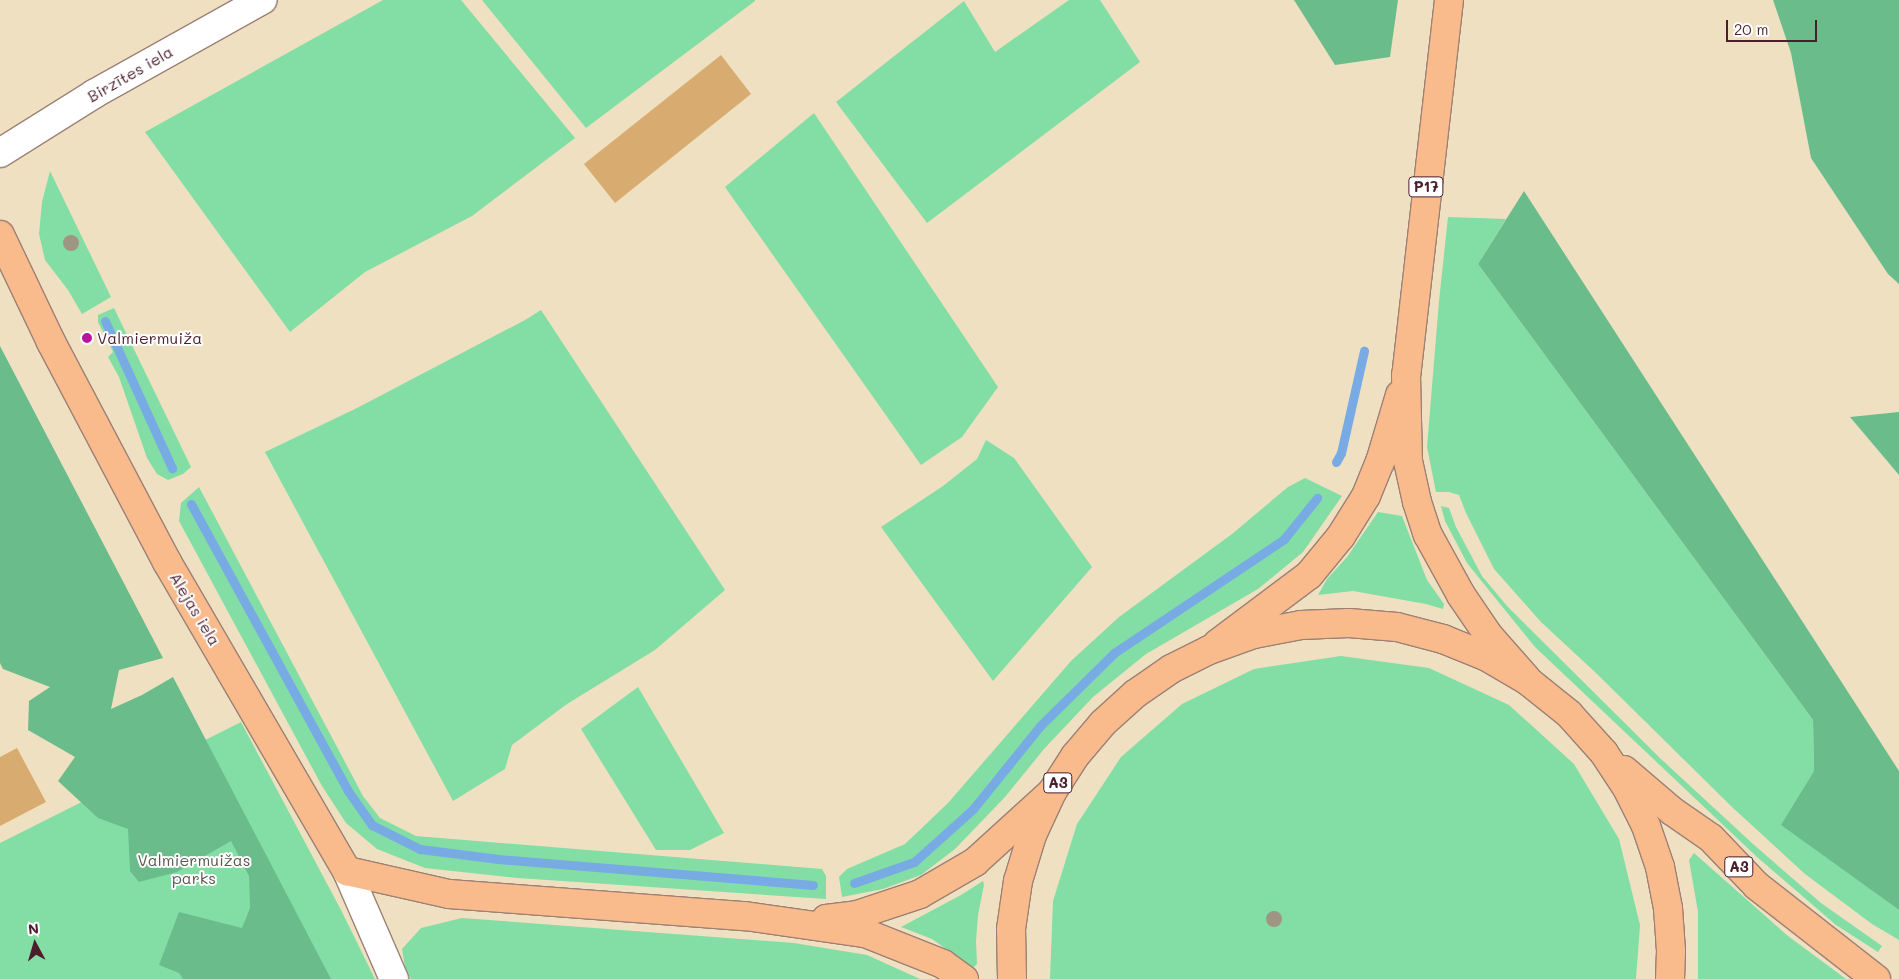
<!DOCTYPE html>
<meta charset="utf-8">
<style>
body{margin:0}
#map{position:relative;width:1899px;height:979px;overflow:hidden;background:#efe0c1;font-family:Mali,sans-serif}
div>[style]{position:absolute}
.green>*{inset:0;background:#83dea5}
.forest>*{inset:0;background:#6abd8a}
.stream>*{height:9px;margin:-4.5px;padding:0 4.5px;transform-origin:4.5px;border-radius:4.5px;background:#78aae4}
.building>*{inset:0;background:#d8ab70}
.roads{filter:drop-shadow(1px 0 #9c8076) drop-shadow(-1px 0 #9c8076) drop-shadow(0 1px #9c8076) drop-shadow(0 -1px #9c8076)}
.minor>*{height:28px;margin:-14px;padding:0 14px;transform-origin:14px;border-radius:14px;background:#fff}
.major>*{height:28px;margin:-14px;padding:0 14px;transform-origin:14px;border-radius:14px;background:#fabb8c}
.highway>*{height:28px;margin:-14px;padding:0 14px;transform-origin:14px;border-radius:14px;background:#fabb8c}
.trees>*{width:16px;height:16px;margin:-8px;border-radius:50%;background:#9e9583}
.dots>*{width:14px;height:14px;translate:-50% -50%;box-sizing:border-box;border:2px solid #fff;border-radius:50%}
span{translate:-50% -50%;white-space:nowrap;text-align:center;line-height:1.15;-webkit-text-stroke:4px #fff;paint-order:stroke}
.shield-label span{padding:1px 4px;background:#fff;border:1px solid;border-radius:4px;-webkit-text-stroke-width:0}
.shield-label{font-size:15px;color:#4a1f2b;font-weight:700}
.street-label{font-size:16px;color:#4a1f2b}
.poi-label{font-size:16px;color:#4a1f2b}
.left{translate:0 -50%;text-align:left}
.park-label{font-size:16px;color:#5b5850}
.north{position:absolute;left:10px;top:919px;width:50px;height:50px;-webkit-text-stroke:4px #fff;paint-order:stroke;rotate:354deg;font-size:14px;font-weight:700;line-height:20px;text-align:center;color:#4a1f2b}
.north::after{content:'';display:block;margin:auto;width:18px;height:22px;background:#4a1f2b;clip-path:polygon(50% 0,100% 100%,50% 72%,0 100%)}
.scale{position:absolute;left:1726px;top:20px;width:91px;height:22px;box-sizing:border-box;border:2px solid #4a1f2b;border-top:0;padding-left:6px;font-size:15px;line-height:18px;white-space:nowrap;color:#4a1f2b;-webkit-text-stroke:4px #fff;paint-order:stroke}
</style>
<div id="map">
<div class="green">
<i style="clip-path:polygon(383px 0,461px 0,575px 138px,472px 216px,365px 272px,290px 332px,145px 132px)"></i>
<i style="clip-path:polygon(482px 0,755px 0,755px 1px,586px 128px)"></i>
<i style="clip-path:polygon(1069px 0,1100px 0,1140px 62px,927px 223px,836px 102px,964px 1px,995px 52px)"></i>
<i style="clip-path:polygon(814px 113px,998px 387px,962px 437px,921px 465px,725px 187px)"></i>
<i style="clip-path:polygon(50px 171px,111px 297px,82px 314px,68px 290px,45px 260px,39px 234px,42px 202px)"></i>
<i style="clip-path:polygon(1448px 217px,1506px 219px,1478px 264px,1813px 720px,1814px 771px,1782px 825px,1899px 910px,1899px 940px,1872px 924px,1805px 874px,1732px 807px,1596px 673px,1541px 622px,1494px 569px,1466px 513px,1459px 495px,1449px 492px,1436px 492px,1427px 447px,1439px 301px)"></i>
<i style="clip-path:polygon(114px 308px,191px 467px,183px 474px,168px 480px,157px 474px,147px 458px,119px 377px,108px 357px,113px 352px,98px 322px,98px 315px)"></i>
<i style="clip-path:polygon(541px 310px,725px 590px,655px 650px,567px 704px,512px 745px,505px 769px,453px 801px,265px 452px,357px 408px,525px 320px)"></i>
<i style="clip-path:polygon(986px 440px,1014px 458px,1092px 567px,993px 681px,881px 527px,943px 486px,977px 459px)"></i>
<i style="clip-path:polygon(1305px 478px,1342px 496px,1303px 552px,1258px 589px,1146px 654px,1093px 697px,1044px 749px,1005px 797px,955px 849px,921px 875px,883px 889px,842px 897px,839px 877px,847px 869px,905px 844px,948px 803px,1071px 661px,1119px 617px,1232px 534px,1288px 487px)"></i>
<i style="clip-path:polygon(199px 487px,363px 796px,380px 818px,416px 836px,822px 869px,826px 876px,826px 899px,518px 878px,425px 868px,377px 849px,346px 823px,322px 786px,179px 521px,181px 503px)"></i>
<i style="clip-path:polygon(1441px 506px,1449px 508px,1456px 527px,1482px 576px,1507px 606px,1661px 759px,1753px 844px,1821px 903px,1882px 946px,1878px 952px,1836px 925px,1757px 857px,1535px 647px,1467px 563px,1445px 521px)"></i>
<i style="clip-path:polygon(1378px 512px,1402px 516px,1427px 580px,1444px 604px,1443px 609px,1426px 604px,1353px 591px,1318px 595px,1327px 579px,1347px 557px)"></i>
<i style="clip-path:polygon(1341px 656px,1429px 668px,1509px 705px,1574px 764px,1619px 839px,1640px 925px,1636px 979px,1050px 979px,1053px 901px,1077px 824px,1121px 757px,1182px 704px,1254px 669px)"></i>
<i style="clip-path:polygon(638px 687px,724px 833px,690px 850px,656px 850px,581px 729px)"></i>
<i style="clip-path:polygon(241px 722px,341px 910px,375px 979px,0 979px,0 843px)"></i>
<i style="clip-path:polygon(1694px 853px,1788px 936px,1846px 979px,1698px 979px,1698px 912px,1689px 860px)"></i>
<i style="clip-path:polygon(983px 881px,984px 885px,978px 915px,976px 941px,977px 964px,973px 968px,932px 939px,901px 927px,961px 895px)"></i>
<i style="clip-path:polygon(462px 918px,794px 943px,867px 955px,920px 979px,411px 979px,405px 967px,402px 949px,421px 928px)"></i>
</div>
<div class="forest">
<i style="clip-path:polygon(1294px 0,1398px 0,1390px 57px,1335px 65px)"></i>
<i style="clip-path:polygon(1773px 0,1899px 0,1899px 284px,1888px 274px,1811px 158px,1791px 53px)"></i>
<i style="clip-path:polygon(1524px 191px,1899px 771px,1899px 910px,1781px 825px,1814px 771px,1813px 720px,1478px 264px)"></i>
<i style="clip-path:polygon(0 346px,163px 658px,119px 670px,111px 709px,142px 695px,173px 677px,331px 979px,183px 979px,179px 973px,159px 965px,179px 912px,242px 928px,250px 908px,249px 876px,231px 841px,177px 872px,139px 882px,130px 871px,128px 829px,98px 818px,58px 781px,75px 757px,28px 730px,29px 701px,50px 687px,3px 669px,0 663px)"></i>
<i style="clip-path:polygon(1899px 412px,1899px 475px,1850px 417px)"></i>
</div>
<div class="stream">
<i style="left:105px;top:321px;width:162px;rotate:65.5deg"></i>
<i style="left:1336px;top:462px;width:10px;rotate:-61deg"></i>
<i style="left:1341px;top:453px;width:105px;rotate:-77.3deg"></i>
<i style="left:191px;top:504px;width:327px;rotate:61.3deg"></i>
<i style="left:348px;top:791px;width:42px;rotate:54.8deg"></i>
<i style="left:372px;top:825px;width:54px;rotate:26.6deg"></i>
<i style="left:420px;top:849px;width:79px;rotate:7.3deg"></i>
<i style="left:498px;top:859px;width:316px;rotate:4.7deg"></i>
<i style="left:854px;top:883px;width:64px;rotate:-19.3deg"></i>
<i style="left:914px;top:862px;width:79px;rotate:-41.9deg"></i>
<i style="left:973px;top:809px;width:107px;rotate:-51.1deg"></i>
<i style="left:1040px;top:726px;width:104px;rotate:-44.6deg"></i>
<i style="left:1114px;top:653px;width:205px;rotate:-33.8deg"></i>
<i style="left:1284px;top:539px;width:53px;rotate:-51.2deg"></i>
</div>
<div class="building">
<i style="clip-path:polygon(721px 55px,751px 94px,615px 203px,584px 164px)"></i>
<i style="clip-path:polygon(17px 748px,46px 802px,0 826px,0 757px)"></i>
</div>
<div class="roads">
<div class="minor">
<i style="left:0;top:153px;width:111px;rotate:-32.1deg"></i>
<i style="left:94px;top:94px;width:193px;rotate:-29.2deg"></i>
<i style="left:347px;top:871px;width:118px;rotate:66.5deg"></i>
</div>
<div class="major">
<i style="left:1449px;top:0;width:377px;rotate:96.5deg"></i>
<i style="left:1406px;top:375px;width:86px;rotate:88.7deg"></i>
<i style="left:1408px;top:461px;width:42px;rotate:77.6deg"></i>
<i style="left:1417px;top:502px;width:35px;rotate:72deg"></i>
<i style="left:1428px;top:535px;width:68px;rotate:61.2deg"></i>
<i style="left:1461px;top:595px;width:50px;rotate:55.7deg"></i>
<i style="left:1489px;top:636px;width:56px;rotate:48.6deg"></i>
<i style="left:0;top:235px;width:119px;rotate:64.5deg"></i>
<i style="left:51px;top:342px;width:249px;rotate:62.2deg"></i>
<i style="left:167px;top:562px;width:358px;rotate:59.8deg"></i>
<i style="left:347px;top:871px;width:105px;rotate:12.7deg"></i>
<i style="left:449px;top:894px;width:297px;rotate:4.3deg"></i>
<i style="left:745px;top:916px;width:121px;rotate:8.1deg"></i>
<i style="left:865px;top:933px;width:84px;rotate:21.7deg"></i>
<i style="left:943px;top:964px;width:26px;rotate:36deg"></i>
<i style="left:1217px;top:644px;width:115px;rotate:-36.9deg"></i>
<i style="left:1309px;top:575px;width:50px;rotate:-50.6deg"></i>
<i style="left:1341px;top:536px;width:47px;rotate:-58deg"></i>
<i style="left:1366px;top:496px;width:37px;rotate:-68deg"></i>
<i style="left:1380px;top:462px;width:70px;rotate:-73.4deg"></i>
<i style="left:826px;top:919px;width:31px;rotate:-7deg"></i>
<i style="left:857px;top:915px;width:66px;rotate:-18.4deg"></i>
<i style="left:920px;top:894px;width:64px;rotate:-30.2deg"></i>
<i style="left:975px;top:862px;width:104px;rotate:-42.3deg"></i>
</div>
<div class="highway">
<i style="left:1624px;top:770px;width:63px;rotate:40.5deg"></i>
<i style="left:1672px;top:811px;width:47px;rotate:34.7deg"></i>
<i style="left:1711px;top:838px;width:66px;rotate:46.2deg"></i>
<i style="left:1757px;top:886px;width:151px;rotate:38deg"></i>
<i style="left:1012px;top:979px;width:50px;rotate:-91.1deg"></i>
<i style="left:1011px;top:929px;width:49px;rotate:-81.7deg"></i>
<i style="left:1018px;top:881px;width:48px;rotate:-73.1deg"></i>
<i style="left:1032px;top:835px;width:47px;rotate:-65.1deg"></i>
<i style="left:1052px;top:792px;width:43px;rotate:-57.4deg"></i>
<i style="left:1075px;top:756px;width:43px;rotate:-49.7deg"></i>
<i style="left:1103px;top:723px;width:43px;rotate:-42.2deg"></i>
<i style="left:1135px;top:694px;width:44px;rotate:-34.8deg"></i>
<i style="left:1171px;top:669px;width:42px;rotate:-26.6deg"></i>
<i style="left:1209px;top:650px;width:48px;rotate:-19.6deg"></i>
<i style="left:1254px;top:634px;width:48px;rotate:-10.8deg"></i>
<i style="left:1301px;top:625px;width:48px;rotate:-2.4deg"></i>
<i style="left:1349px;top:623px;width:48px;rotate:4.8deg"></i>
<i style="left:1397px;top:627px;width:48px;rotate:14.6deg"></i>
<i style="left:1443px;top:639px;width:48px;rotate:22.2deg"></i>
<i style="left:1487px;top:657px;width:48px;rotate:30.3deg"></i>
<i style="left:1528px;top:681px;width:53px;rotate:38.8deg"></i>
<i style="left:1569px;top:714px;width:52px;rotate:48.1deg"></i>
<i style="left:1604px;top:753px;width:42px;rotate:56.7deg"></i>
<i style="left:1627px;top:788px;width:42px;rotate:63.4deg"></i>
<i style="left:1646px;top:826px;width:43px;rotate:71.1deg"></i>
<i style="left:1660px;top:867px;width:42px;rotate:79deg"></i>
<i style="left:1668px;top:908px;width:43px;rotate:86deg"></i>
<i style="left:1671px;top:951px;width:28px;rotate:92deg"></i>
</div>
</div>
<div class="trees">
<i style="left:71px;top:243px"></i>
<i style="left:1274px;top:919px"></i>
</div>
<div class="dots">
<i style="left:87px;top:338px;background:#b5179e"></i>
</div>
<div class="shield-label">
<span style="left:1426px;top:187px">P17</span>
<span style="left:1058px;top:783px">A3</span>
<span style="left:1739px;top:867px">A3</span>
</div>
<div class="street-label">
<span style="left:130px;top:74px;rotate:-30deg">Birzītes iela</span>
<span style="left:195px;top:609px;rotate:59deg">Alejas iela</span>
</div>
<div class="poi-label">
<span class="left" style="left:97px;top:338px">Valmiermuiža</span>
</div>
<div class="park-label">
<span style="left:194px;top:869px">Valmiermuižas<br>parks</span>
</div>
<div class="north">N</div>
<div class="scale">20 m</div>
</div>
